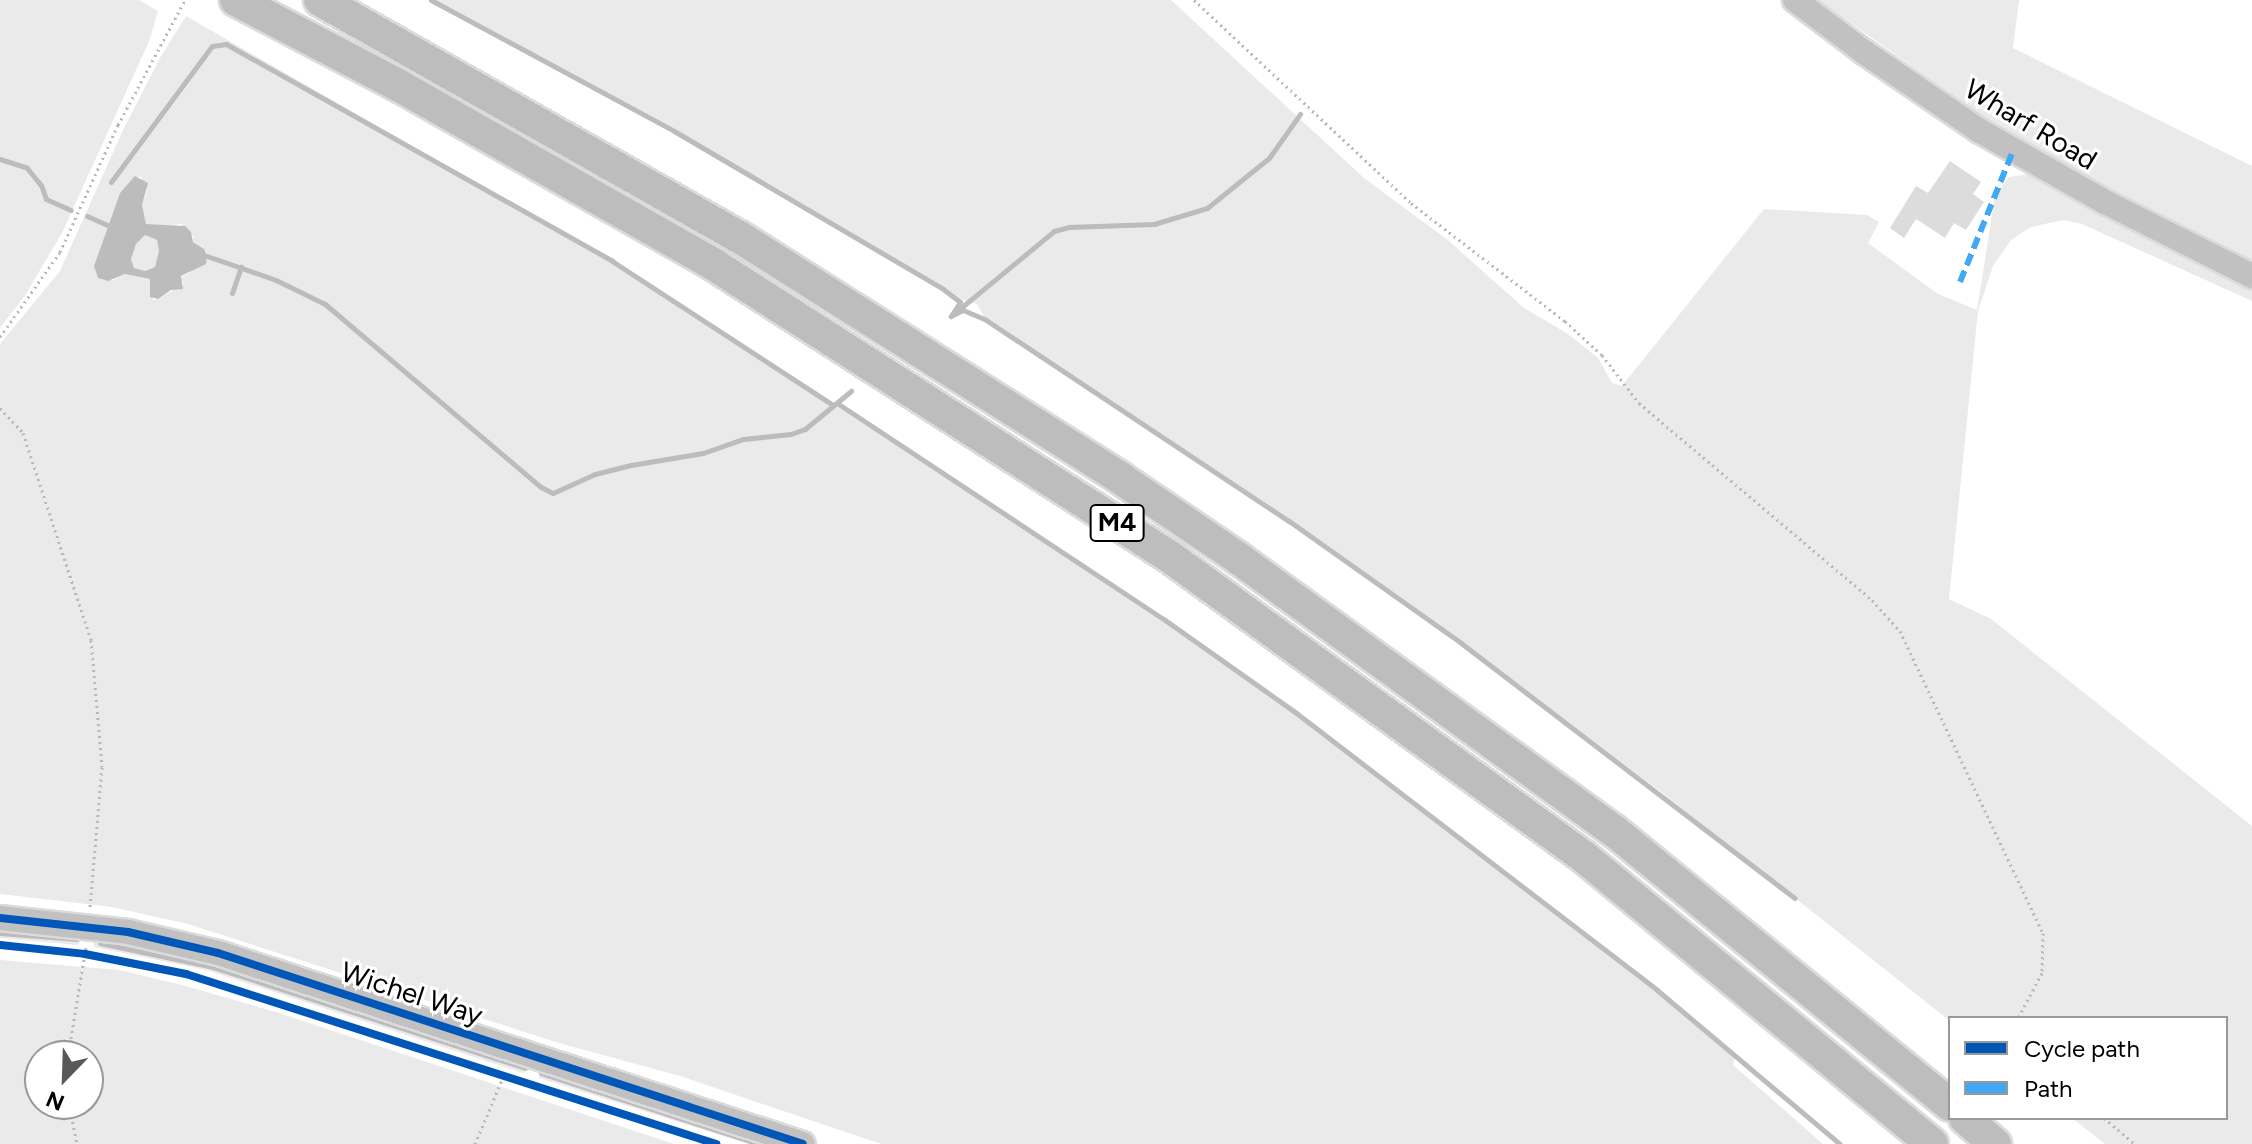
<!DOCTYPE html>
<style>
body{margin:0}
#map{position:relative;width:2252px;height:1144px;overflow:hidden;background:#fff;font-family:Figtree,sans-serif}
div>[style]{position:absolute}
.green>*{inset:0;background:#eaeaea}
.water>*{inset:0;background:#bcbcbc}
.stream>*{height:5px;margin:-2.5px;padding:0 2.5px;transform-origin:2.5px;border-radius:2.5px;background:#bcbcbc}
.building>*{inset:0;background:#dcdcdc}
.path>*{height:3px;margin-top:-1.5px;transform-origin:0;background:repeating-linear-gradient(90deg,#b8b8b8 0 2px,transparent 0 6px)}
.roads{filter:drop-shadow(2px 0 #dbdbdb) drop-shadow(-2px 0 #dbdbdb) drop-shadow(0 2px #dbdbdb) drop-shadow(0 -2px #dbdbdb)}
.secondary>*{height:24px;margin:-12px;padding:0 12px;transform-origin:12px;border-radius:12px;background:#c1c1c1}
.highway>*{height:32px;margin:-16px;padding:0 16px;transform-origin:16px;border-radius:16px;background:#bdbdbd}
.quiet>*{height:6px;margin-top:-3px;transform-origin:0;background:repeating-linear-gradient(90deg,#3fa9f5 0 12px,transparent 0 18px)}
.cycleway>*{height:8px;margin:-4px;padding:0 4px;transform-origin:4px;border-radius:4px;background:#0057b8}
span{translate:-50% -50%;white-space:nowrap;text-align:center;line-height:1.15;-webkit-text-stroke:6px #fff;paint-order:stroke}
.shield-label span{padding:2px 6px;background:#fff;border:2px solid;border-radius:6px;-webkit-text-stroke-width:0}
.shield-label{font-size:26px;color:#000;font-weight:700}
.street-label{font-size:28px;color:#000}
.legend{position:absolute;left:1948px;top:1016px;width:280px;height:104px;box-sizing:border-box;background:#fff;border:2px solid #999;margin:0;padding:10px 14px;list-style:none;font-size:24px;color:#000}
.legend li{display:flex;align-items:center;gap:16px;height:40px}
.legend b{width:40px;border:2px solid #999}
.north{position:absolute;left:24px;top:1040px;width:80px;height:80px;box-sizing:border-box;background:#fff;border:2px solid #999;border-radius:50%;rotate:203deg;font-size:22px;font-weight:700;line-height:32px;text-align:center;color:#000}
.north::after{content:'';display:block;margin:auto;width:28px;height:36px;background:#595959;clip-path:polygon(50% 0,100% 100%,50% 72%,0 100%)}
</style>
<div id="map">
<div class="green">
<i style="clip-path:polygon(0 0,139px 0,158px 11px,150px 39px,63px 231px,26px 294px,0 328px)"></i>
<i style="clip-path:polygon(431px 0,1171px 0,1364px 178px,1449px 241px,1524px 308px,1568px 334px,1598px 358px,1612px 383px,1622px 386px,1764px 209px,1867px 215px,1879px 222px,1868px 243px,1938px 294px,1977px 310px,1995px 196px,2009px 177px,2030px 174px,2188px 259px,2252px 289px,2252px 301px,2082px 224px,2063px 220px,2031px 227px,2011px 240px,1993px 266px,1978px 311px,1949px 599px,1991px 619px,2252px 826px,2252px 1144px,2105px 1144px,2072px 1118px,2226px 1118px,2226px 1018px,1950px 1018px,1950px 1021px,1660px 791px,1461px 643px,1273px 510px,986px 320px,977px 304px,958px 298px,674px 131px)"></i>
<i style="clip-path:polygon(1818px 0,2019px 0,2013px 48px,2252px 166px,2252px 263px,2120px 198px,1998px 127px)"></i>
<i style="clip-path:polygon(evenodd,186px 16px,612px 261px,833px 405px,840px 405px,894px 439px,1165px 620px,1437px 818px,1657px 990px,1735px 1057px,1733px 1065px,1823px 1144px,881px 1144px,680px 1076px,559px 1043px,188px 924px,112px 907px,0 894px,0 344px,60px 271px,122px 132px,160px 58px,186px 16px,135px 177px,141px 177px,147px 190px,142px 205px,146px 224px,157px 227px,181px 224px,193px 236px,193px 242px,204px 249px,191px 272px,180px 278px,184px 284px,158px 299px,153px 300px,150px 279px,125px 274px,113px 280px,102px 280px,94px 266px,120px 193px,135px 177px)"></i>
<i style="clip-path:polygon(145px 235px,157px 240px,159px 251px,155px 267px,144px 271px,134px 268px,131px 259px,136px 244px)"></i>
<i style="clip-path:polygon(0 929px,83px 934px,78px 945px,0 938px)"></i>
<i style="clip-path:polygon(93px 936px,207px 961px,531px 1065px,523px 1073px,206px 970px,94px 947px)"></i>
<i style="clip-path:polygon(evenodd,0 960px,119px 970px,182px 985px,276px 1012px,674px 1144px,0 1144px,0 960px,40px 1056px,88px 1056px,88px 1104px,40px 1104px,40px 1056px)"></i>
<i style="clip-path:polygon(538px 1067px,776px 1144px,748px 1144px,539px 1078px)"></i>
</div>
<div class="water">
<i style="clip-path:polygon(evenodd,135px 176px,148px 183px,142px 205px,146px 224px,185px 226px,191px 232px,193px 242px,204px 249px,207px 256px,206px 264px,181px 276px,183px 289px,171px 290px,158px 299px,150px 297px,150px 279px,125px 274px,108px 281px,98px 278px,94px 266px,120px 193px,135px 176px,145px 235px,157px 240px,159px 251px,155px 267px,145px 271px,134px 268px,131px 259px,136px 244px,145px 235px)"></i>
</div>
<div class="stream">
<i style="left:431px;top:0;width:276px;rotate:28.3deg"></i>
<i style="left:674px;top:131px;width:312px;rotate:30.4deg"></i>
<i style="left:943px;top:289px;width:21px;rotate:37deg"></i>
<i style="left:960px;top:302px;width:17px;rotate:123deg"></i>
<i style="left:0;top:159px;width:28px;rotate:18deg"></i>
<i style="left:27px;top:168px;width:22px;rotate:51deg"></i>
<i style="left:41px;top:185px;width:15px;rotate:70deg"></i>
<i style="left:46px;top:199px;width:27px;rotate:24deg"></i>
<i style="left:111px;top:182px;width:169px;rotate:-53.4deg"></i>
<i style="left:212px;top:46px;width:14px;rotate:-8deg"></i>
<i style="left:226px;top:44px;width:443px;rotate:29.3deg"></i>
<i style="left:612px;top:261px;width:264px;rotate:33.1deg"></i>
<i style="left:87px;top:216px;width:24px;rotate:24deg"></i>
<i style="left:207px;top:256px;width:73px;rotate:19.2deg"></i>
<i style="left:276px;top:280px;width:55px;rotate:26.1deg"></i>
<i style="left:325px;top:304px;width:283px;rotate:40.3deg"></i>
<i style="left:541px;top:487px;width:13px;rotate:27deg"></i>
<i style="left:553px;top:493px;width:46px;rotate:-24.3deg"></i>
<i style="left:595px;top:474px;width:37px;rotate:-14deg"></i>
<i style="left:631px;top:465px;width:73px;rotate:-9.5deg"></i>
<i style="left:703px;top:453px;width:42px;rotate:-19.3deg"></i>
<i style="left:743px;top:439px;width:48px;rotate:-5.9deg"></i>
<i style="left:791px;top:434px;width:15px;rotate:-20deg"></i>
<i style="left:805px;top:429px;width:60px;rotate:-39.6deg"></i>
<i style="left:232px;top:293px;width:28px;rotate:-71deg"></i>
<i style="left:957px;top:311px;width:126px;rotate:-39.5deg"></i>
<i style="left:1054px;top:231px;width:16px;rotate:-15deg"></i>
<i style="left:1069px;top:227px;width:85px;rotate:-2deg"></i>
<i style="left:1154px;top:224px;width:55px;rotate:-16.8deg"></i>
<i style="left:1207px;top:208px;width:80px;rotate:-38.9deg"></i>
<i style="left:1269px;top:158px;width:54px;rotate:-54.8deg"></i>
<i style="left:951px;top:316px;width:13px;rotate:-27deg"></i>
<i style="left:963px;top:310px;width:25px;rotate:23deg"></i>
<i style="left:986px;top:320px;width:364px;rotate:33.6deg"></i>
<i style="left:1289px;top:521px;width:211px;rotate:35.3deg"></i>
<i style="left:1461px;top:643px;width:420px;rotate:37.4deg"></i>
<i style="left:840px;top:405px;width:390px;rotate:33.5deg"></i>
<i style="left:1165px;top:620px;width:159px;rotate:35.3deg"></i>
<i style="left:1295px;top:712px;width:456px;rotate:37.5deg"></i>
<i style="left:1657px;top:990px;width:239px;rotate:40.1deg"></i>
<i style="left:0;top:933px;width:77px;rotate:4.5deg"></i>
<i style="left:100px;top:943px;width:116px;rotate:12deg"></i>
<i style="left:213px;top:967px;width:328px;rotate:17.9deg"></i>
<i style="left:541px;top:1073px;width:230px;rotate:18deg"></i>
</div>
<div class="building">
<i style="clip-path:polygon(1950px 161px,1981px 182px,1973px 194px,1984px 202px,1966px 230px,1954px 223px,1945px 238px,1916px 219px,1904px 238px,1890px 228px,1916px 186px,1928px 193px)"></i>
</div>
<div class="path">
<i style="left:1194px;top:0;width:297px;rotate:43.1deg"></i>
<i style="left:1411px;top:203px;width:194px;rotate:37.5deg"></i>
<i style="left:1565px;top:321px;width:50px;rotate:42.6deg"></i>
<i style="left:1602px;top:355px;width:61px;rotate:52.4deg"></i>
<i style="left:1639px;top:403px;width:305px;rotate:40.2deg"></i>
<i style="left:1872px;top:600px;width:42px;rotate:47.9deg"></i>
<i style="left:1900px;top:631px;width:334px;rotate:64.7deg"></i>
<i style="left:2043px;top:933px;width:40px;rotate:91.4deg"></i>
<i style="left:2042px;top:973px;width:51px;rotate:118.1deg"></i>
<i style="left:0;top:337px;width:104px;rotate:-54.8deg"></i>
<i style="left:60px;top:252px;width:140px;rotate:-65.5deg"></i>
<i style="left:118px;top:125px;width:142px;rotate:-61.8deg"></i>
<i style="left:0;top:408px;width:34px;rotate:47deg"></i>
<i style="left:23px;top:433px;width:218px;rotate:71.8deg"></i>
<i style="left:91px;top:640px;width:127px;rotate:85deg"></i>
<i style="left:102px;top:767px;width:141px;rotate:94.9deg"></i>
<i style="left:68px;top:1056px;width:110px;rotate:-80.6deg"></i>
<i style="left:69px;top:1104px;width:41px;rotate:78.7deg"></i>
<i style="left:2104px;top:1118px;width:40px;rotate:40deg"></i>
<i style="left:475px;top:1144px;width:75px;rotate:-67.2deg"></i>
</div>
<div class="roads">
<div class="secondary">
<i style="left:1795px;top:0;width:86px;rotate:37deg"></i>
<i style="left:1864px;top:52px;width:140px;rotate:34.3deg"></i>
<i style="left:1980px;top:131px;width:144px;rotate:29.6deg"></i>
<i style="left:2105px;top:202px;width:165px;rotate:26.7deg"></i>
<i style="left:0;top:918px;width:129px;rotate:6.2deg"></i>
<i style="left:128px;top:932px;width:92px;rotate:13.1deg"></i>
<i style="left:218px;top:953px;width:615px;rotate:18.08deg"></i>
</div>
<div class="highway">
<i style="left:236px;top:0;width:183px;rotate:27.7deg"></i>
<i style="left:398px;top:85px;width:362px;rotate:29.6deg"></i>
<i style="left:713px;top:264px;width:543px;rotate:32.67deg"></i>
<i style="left:1170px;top:557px;width:511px;rotate:35.93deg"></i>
<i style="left:1584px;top:857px;width:451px;rotate:39.5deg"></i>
<i style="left:320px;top:0;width:484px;rotate:29.5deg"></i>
<i style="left:741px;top:238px;width:449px;rotate:32.3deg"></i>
<i style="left:1120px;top:478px;width:143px;rotate:34.1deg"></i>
<i style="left:1238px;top:558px;width:463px;rotate:36deg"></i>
<i style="left:1613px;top:830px;width:435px;rotate:39.2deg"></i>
<i style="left:1965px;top:1118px;width:40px;rotate:41deg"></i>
</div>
</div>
<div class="quiet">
<i style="left:1960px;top:282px;width:141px;rotate:-68deg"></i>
</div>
<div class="cycleway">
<i style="left:0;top:918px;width:129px;rotate:6.2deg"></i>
<i style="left:128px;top:932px;width:92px;rotate:13.1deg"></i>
<i style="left:218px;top:953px;width:615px;rotate:18.08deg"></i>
<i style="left:0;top:945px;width:85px;rotate:6deg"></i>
<i style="left:85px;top:954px;width:103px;rotate:11.2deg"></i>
<i style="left:186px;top:974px;width:557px;rotate:17.78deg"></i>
</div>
<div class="shield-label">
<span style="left:1117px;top:523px">M4</span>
</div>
<div class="street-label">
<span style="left:2031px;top:124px;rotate:31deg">Wharf Road</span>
<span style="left:412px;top:993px;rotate:18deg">Wichel Way</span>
</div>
<ul class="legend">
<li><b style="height:10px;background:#0057b8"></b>Cycle path</li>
<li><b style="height:10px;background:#3fa9f5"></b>Path</li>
</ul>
<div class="north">N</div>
</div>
